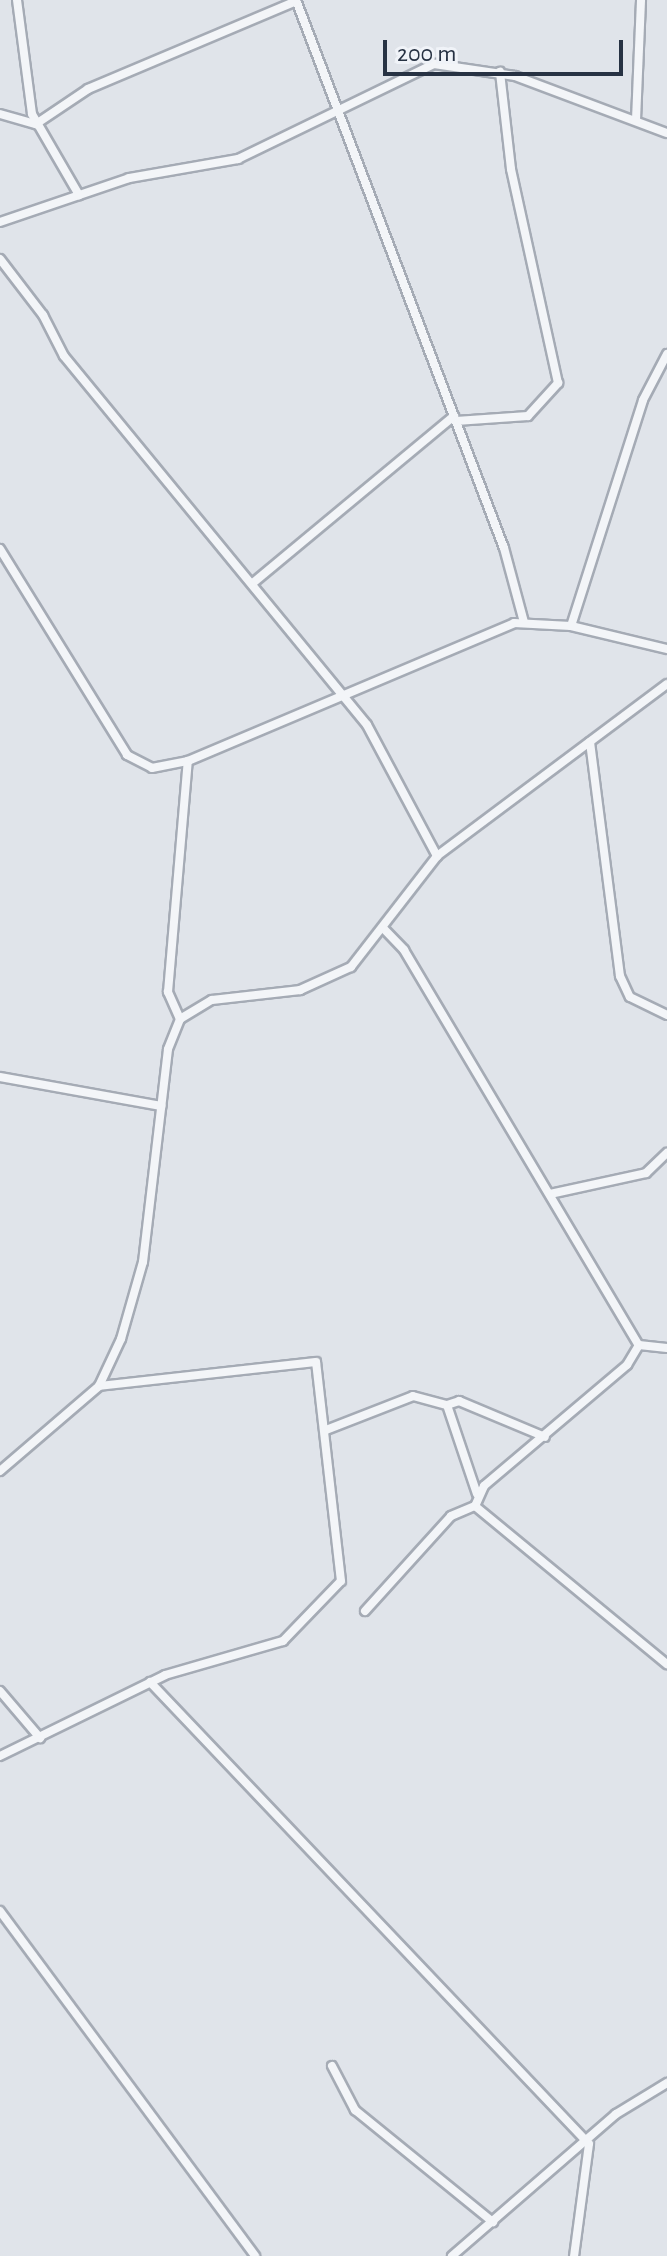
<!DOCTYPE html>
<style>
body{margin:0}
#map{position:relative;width:667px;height:2256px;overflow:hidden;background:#e0e4ea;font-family:"Alegreya Sans",sans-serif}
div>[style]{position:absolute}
.roads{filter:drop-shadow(2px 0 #a5abb5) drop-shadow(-2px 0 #a5abb5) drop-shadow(0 2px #a5abb5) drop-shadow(0 -2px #a5abb5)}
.minor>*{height:8px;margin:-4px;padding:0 4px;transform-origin:4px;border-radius:4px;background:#f3f5f8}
span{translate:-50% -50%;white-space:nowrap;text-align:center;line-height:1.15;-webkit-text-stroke:6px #f0f3f8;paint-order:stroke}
.scale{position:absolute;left:383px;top:40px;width:240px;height:36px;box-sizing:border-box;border:4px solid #273243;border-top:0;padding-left:10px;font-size:24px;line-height:28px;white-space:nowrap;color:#273243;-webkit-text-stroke:6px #f0f3f8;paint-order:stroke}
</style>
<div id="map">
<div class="roads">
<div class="minor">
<i style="left:17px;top:0;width:115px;rotate:82.5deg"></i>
<i style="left:32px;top:114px;width:94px;rotate:59.9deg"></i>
<i style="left:296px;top:0;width:586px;rotate:69.22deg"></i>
<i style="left:504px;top:548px;width:77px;rotate:74.9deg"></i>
<i style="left:0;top:114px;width:37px;rotate:16deg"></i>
<i style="left:36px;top:124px;width:63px;rotate:-33.9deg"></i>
<i style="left:88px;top:89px;width:226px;rotate:-22.9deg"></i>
<i style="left:636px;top:120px;width:120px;rotate:-87.6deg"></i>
<i style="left:0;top:222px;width:136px;rotate:-18.8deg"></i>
<i style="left:129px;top:178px;width:111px;rotate:-9.9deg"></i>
<i style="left:238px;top:159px;width:218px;rotate:-25.9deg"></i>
<i style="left:434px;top:64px;width:82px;rotate:8.4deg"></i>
<i style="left:515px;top:76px;width:162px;rotate:20.6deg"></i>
<i style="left:0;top:259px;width:71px;rotate:52.5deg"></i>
<i style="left:43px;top:315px;width:46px;rotate:62.9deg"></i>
<i style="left:64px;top:356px;width:477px;rotate:50.6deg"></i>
<i style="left:367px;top:725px;width:149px;rotate:61.9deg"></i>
<i style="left:456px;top:421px;width:72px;rotate:-4deg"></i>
<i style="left:528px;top:416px;width:45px;rotate:-47.7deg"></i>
<i style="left:558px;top:383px;width:219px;rotate:-102.4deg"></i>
<i style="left:511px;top:169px;width:98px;rotate:-96.5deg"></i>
<i style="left:0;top:549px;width:242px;rotate:58.3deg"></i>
<i style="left:127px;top:755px;width:28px;rotate:27deg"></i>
<i style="left:152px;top:768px;width:37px;rotate:-11deg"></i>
<i style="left:188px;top:761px;width:354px;rotate:-22.9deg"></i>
<i style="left:514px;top:623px;width:57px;rotate:3deg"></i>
<i style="left:571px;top:626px;width:99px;rotate:13.5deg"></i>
<i style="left:254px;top:582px;width:260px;rotate:-39.7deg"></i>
<i style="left:571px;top:626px;width:237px;rotate:-72.3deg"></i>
<i style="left:643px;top:400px;width:52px;rotate:-62.4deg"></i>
<i style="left:590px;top:742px;width:236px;rotate:82.7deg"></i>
<i style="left:620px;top:976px;width:23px;rotate:65deg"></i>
<i style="left:630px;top:997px;width:41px;rotate:25.9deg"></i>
<i style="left:384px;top:929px;width:29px;rotate:46deg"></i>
<i style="left:404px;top:950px;width:460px;rotate:59.3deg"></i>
<i style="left:639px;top:1345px;width:23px;rotate:121deg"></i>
<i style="left:627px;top:1365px;width:187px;rotate:139.8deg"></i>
<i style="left:484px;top:1486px;width:22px;rotate:114deg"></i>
<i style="left:475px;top:1506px;width:249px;rotate:39.5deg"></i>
<i style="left:180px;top:1019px;width:30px;rotate:-114deg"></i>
<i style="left:168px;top:992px;width:232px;rotate:-85.1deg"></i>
<i style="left:0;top:1077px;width:164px;rotate:10.2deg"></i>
<i style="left:550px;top:1194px;width:98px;rotate:-12.3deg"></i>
<i style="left:646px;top:1173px;width:29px;rotate:-44deg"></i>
<i style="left:639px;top:1345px;width:28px;rotate:6deg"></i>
<i style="left:447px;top:1405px;width:13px;rotate:-18deg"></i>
<i style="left:459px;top:1401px;width:93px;rotate:22.7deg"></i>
<i style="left:326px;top:1430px;width:93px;rotate:-21.3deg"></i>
<i style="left:413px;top:1396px;width:35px;rotate:15deg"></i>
<i style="left:447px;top:1405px;width:94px;rotate:71.4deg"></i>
<i style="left:0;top:1471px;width:130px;rotate:-40.6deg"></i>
<i style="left:99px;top:1386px;width:52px;rotate:-64.9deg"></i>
<i style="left:121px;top:1339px;width:80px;rotate:-74.1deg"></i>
<i style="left:143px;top:1262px;width:214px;rotate:-83.3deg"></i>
<i style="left:168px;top:1049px;width:32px;rotate:-68deg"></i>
<i style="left:180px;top:1019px;width:37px;rotate:-31deg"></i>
<i style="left:212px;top:1000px;width:89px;rotate:-6.5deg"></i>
<i style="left:300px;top:990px;width:56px;rotate:-24.3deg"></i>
<i style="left:351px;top:967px;width:140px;rotate:-52.2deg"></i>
<i style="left:437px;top:856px;width:287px;rotate:-36.8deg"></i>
<i style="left:365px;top:1611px;width:128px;rotate:-47.8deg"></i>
<i style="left:451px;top:1516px;width:26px;rotate:-23deg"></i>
<i style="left:150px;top:1682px;width:637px;rotate:46.46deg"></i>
<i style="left:589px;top:2144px;width:113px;rotate:97.6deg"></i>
<i style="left:0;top:1691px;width:62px;rotate:49.6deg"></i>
<i style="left:0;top:1756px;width:184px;rotate:-26.1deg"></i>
<i style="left:165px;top:1675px;width:123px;rotate:-16.1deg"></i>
<i style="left:283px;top:1641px;width:83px;rotate:-46deg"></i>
<i style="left:341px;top:1581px;width:220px;rotate:-96.5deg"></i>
<i style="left:316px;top:1362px;width:218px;rotate:173.7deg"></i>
<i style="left:0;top:1911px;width:429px;rotate:53.5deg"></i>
<i style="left:332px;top:2066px;width:50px;rotate:62.4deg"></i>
<i style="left:355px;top:2110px;width:178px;rotate:39.1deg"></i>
<i style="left:452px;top:2256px;width:217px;rotate:-40.9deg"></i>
<i style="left:616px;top:2114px;width:60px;rotate:-31.3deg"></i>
</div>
</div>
<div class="scale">200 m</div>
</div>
